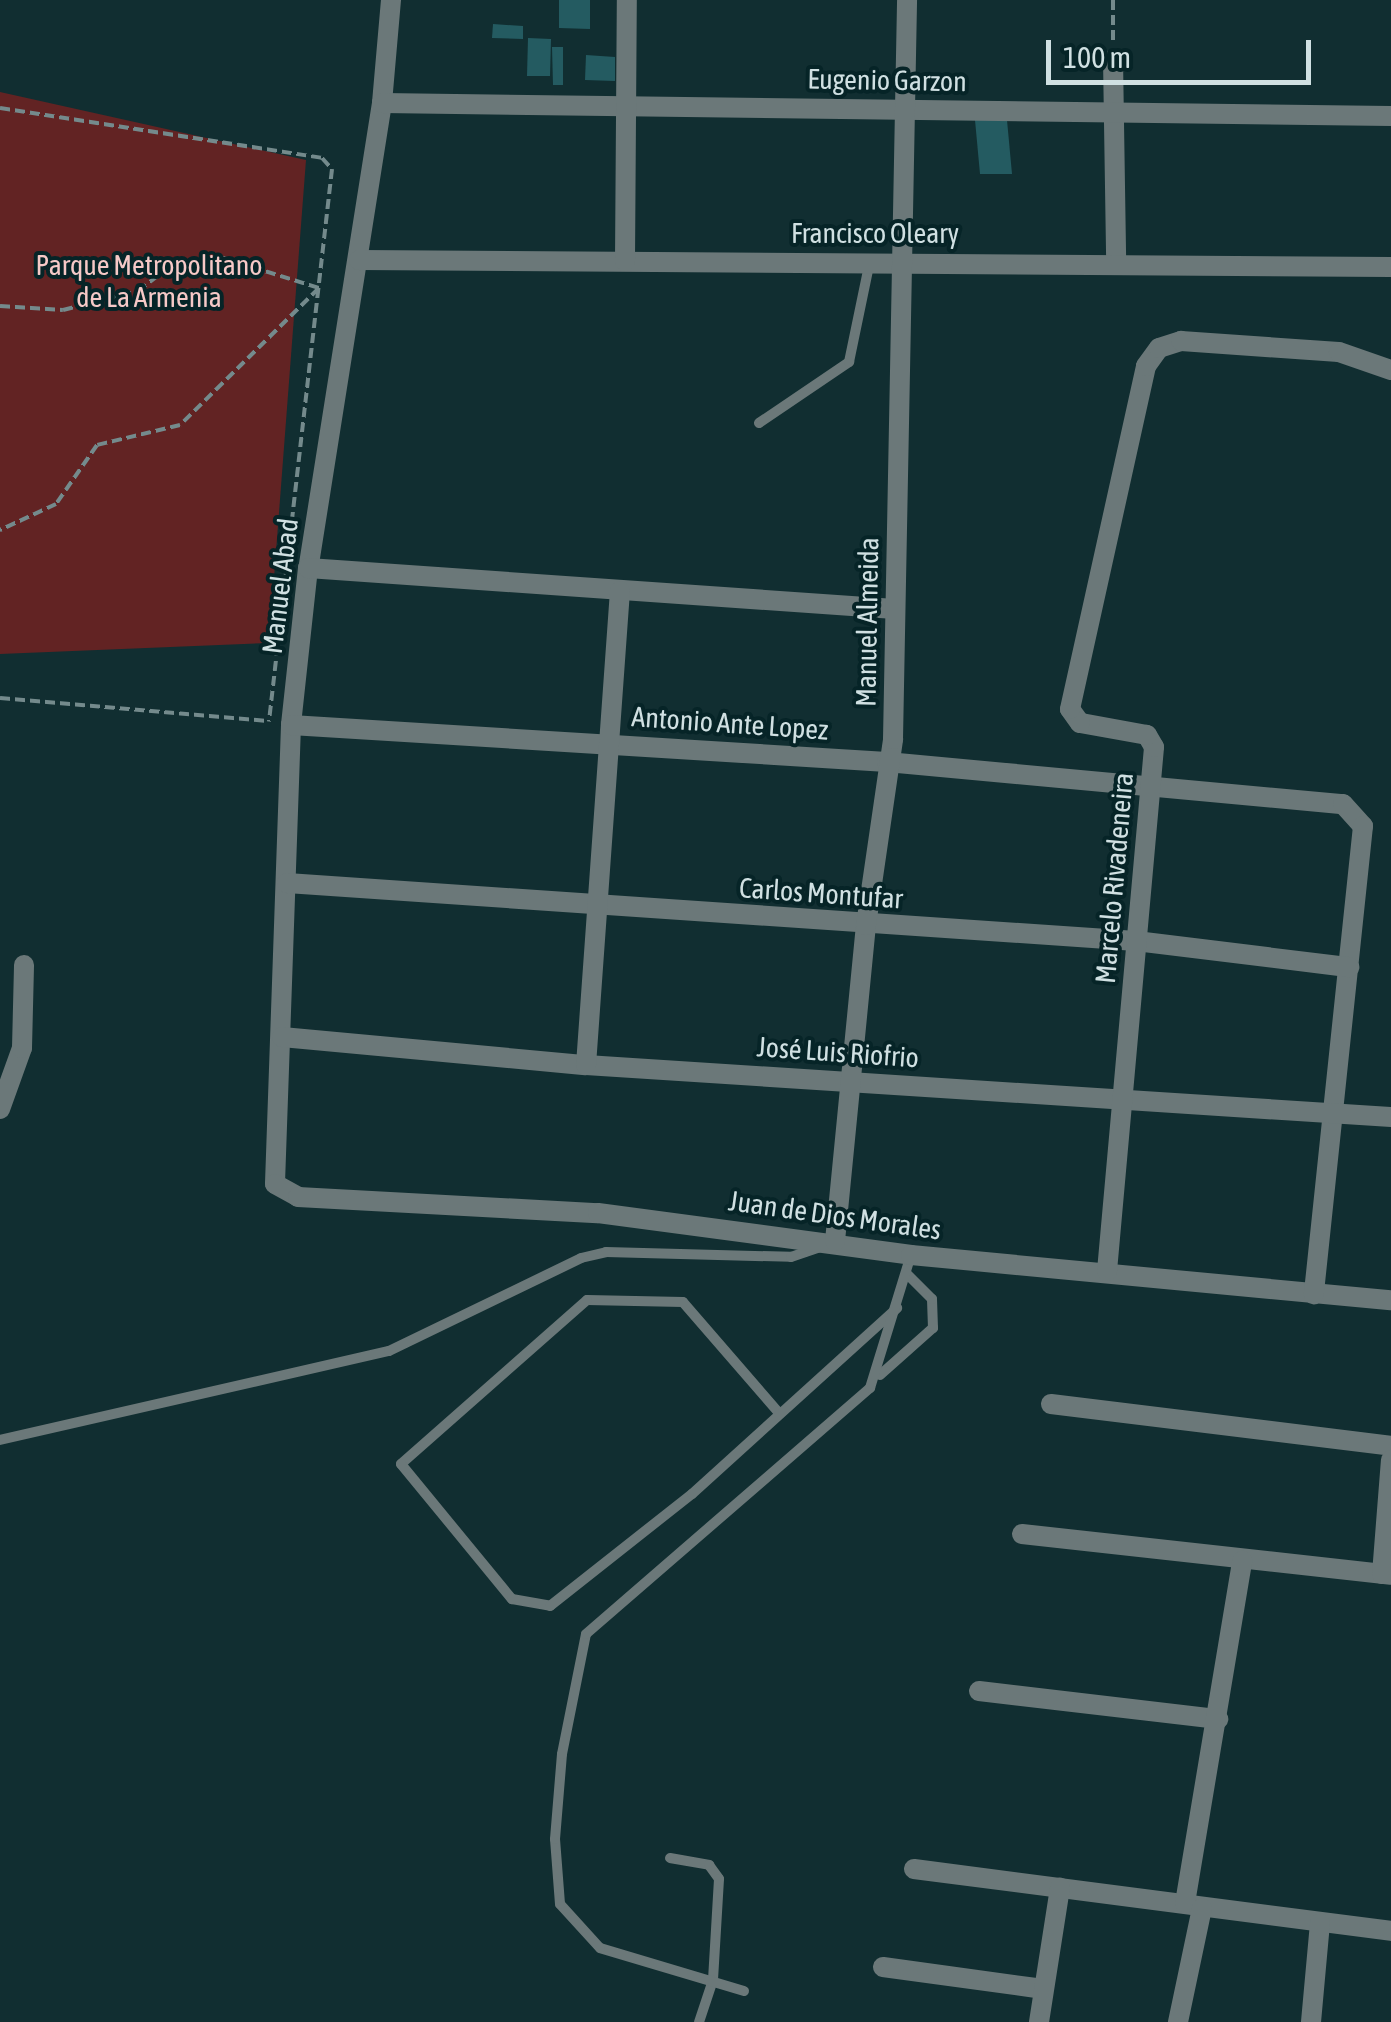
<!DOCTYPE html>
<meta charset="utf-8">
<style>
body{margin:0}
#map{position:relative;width:1391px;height:2022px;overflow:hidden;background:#112e31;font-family:"Asap Condensed",sans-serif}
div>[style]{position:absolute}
.green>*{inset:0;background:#622323}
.building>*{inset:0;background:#245b61}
.path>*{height:4px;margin-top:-2px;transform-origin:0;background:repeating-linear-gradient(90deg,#748a8c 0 10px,transparent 0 15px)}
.lane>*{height:10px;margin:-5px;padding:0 5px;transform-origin:5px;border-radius:5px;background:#6b7879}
.street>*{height:20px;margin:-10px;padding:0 10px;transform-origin:10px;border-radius:10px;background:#6b7879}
span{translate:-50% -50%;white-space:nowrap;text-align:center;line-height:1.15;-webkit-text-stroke:8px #062427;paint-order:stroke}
.street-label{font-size:28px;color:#d0e0e2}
.park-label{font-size:28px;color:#f6c9c7}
.scale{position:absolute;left:1046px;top:40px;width:265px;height:45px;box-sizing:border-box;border:5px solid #d0e0e2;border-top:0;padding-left:12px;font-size:30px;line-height:35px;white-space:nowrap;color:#d0e0e2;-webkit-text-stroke:8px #062427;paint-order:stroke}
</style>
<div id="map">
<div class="green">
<i style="clip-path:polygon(0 92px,306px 160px,269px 643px,0 654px)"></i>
</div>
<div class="building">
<i style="clip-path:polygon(559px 0,590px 0,590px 29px,559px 28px)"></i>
<i style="clip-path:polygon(493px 24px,523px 26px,523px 39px,492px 38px)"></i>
<i style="clip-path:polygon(528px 38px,551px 39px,550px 76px,527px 76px)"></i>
<i style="clip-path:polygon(552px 47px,563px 47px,563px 85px,553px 85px)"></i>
<i style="clip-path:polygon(586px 55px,615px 57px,615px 81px,585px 80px)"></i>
<i style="clip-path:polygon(975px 120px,1007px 120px,1012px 174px,980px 174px)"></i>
</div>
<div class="path">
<i style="left:1113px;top:40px;width:40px;rotate:-90deg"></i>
<i style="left:0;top:108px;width:326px;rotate:8.8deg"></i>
<i style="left:322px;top:158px;width:15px;rotate:48deg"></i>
<i style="left:332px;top:169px;width:556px;rotate:96.51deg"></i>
<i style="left:0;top:306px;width:63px;rotate:3.6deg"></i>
<i style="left:63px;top:310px;width:77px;rotate:-14.2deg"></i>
<i style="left:138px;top:291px;width:49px;rotate:-37.6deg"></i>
<i style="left:177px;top:261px;width:46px;rotate:-3.7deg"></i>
<i style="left:223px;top:258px;width:101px;rotate:17.4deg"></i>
<i style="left:319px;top:288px;width:195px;rotate:135.4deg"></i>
<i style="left:180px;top:425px;width:85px;rotate:166.5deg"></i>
<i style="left:97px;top:445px;width:72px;rotate:124.8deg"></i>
<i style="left:56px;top:504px;width:62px;rotate:155.1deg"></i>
<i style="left:0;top:698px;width:268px;rotate:4.9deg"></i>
</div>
<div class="lane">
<i style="left:759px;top:423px;width:109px;rotate:-34.1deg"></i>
<i style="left:849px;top:362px;width:103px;rotate:-78.3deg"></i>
<i style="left:880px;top:1375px;width:71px;rotate:-41.6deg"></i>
<i style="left:933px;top:1328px;width:29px;rotate:-92deg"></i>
<i style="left:932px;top:1299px;width:35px;rotate:-135deg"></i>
<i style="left:779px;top:1413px;width:147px;rotate:-130.9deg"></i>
<i style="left:683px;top:1302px;width:96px;rotate:-178.8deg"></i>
<i style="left:587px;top:1300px;width:248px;rotate:138.6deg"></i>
<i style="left:401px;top:1464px;width:175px;rotate:50.6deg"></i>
<i style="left:512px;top:1599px;width:39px;rotate:10deg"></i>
<i style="left:550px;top:1606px;width:181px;rotate:-38.3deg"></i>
<i style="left:692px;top:1494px;width:277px;rotate:-42.2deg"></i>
<i style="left:0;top:1440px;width:399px;rotate:-12.9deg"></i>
<i style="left:389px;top:1351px;width:213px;rotate:-25.8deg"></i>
<i style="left:581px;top:1258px;width:26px;rotate:-13deg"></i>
<i style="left:606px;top:1252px;width:185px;rotate:1.5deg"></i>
<i style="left:791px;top:1257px;width:31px;rotate:-19deg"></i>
<i style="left:670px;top:1858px;width:40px;rotate:10deg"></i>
<i style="left:709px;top:1865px;width:17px;rotate:54deg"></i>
<i style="left:719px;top:1879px;width:101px;rotate:93.4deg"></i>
<i style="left:713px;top:1980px;width:44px;rotate:108.4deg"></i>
<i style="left:744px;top:1991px;width:150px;rotate:-163.4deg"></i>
<i style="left:600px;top:1948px;width:59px;rotate:-132.3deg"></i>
<i style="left:560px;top:1904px;width:65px;rotate:-94.4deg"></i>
<i style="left:555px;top:1839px;width:85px;rotate:-85.3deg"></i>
<i style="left:562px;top:1754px;width:122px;rotate:-78.7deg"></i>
<i style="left:586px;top:1634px;width:376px;rotate:-40.9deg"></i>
<i style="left:870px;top:1388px;width:139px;rotate:-72.9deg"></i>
</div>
<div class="street">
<i style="left:391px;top:0;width:103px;rotate:95deg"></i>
<i style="left:382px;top:103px;width:471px;rotate:99deg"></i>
<i style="left:308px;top:568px;width:158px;rotate:96.2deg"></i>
<i style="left:291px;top:725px;width:459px;rotate:92deg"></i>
<i style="left:275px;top:1184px;width:26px;rotate:29deg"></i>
<i style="left:298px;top:1197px;width:300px;rotate:3.1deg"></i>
<i style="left:598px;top:1213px;width:316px;rotate:7.6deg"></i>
<i style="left:911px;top:1255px;width:482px;rotate:5.4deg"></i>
<i style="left:1113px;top:59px;width:202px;rotate:89.1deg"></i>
<i style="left:382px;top:103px;width:1009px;rotate:0.74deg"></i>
<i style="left:359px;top:260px;width:1032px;rotate:0.39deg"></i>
<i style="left:625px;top:261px;width:261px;rotate:-89.6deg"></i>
<i style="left:308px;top:568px;width:588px;rotate:4deg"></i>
<i style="left:291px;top:725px;width:597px;rotate:3.55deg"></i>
<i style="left:887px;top:762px;width:458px;rotate:5.3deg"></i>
<i style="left:1343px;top:804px;width:30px;rotate:48deg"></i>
<i style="left:1363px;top:826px;width:471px;rotate:96deg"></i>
<i style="left:287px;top:883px;width:851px;rotate:3.91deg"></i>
<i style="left:1136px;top:941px;width:215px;rotate:7deg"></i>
<i style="left:282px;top:1037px;width:305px;rotate:5.3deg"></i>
<i style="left:586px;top:1065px;width:807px;rotate:3.7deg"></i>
<i style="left:586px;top:1065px;width:475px;rotate:-85.9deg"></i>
<i style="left:0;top:1109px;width:65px;rotate:-70.2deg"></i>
<i style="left:22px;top:1048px;width:83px;rotate:-88.6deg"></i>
<i style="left:835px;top:1241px;width:318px;rotate:-84.4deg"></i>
<i style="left:866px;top:925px;width:188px;rotate:-81.7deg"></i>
<i style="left:893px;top:739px;width:739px;rotate:-88.91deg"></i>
<i style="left:1107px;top:1271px;width:526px;rotate:-84.87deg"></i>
<i style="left:1154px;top:747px;width:14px;rotate:-120deg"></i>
<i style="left:1147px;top:735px;width:68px;rotate:-169.8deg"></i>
<i style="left:1080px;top:723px;width:17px;rotate:-126deg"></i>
<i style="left:1070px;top:709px;width:351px;rotate:-77.5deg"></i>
<i style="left:1146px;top:366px;width:22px;rotate:-54deg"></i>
<i style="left:1159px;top:348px;width:23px;rotate:-18deg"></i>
<i style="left:1181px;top:341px;width:158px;rotate:4deg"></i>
<i style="left:1339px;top:352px;width:55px;rotate:19.1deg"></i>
<i style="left:1051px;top:1404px;width:343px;rotate:7deg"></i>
<i style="left:1022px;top:1534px;width:371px;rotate:6.3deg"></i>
<i style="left:1382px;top:1574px;width:114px;rotate:-85.5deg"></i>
<i style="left:979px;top:1691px;width:241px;rotate:6.7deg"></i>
<i style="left:914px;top:1869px;width:481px;rotate:7.4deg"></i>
<i style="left:1185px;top:1903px;width:347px;rotate:-80.5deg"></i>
<i style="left:883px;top:1967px;width:162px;rotate:7.8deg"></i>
<i style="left:1039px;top:2022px;width:136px;rotate:-81.1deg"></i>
<i style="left:1178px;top:2022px;width:116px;rotate:-78.1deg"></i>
<i style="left:1311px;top:2022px;width:99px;rotate:-84.8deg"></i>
</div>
<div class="street-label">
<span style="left:887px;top:80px;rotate:1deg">Eugenio Garzon</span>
<span style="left:875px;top:233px">Francisco Oleary</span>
<span style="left:280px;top:586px;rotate:-83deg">Manuel Abad</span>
<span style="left:867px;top:622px;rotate:-89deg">Manuel Almeida</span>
<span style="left:730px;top:723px;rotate:4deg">Antonio Ante Lopez</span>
<span style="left:1114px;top:878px;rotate:-85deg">Marcelo Rivadeneira</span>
<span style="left:821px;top:893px;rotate:4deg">Carlos Montufar</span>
<span style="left:838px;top:1052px;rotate:4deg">José Luis Riofrio</span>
<span style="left:835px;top:1215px;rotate:8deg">Juan de Dios Morales</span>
</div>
<div class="park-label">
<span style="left:149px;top:281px">Parque Metropolitano<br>de La Armenia</span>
</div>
<div class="scale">100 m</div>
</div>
